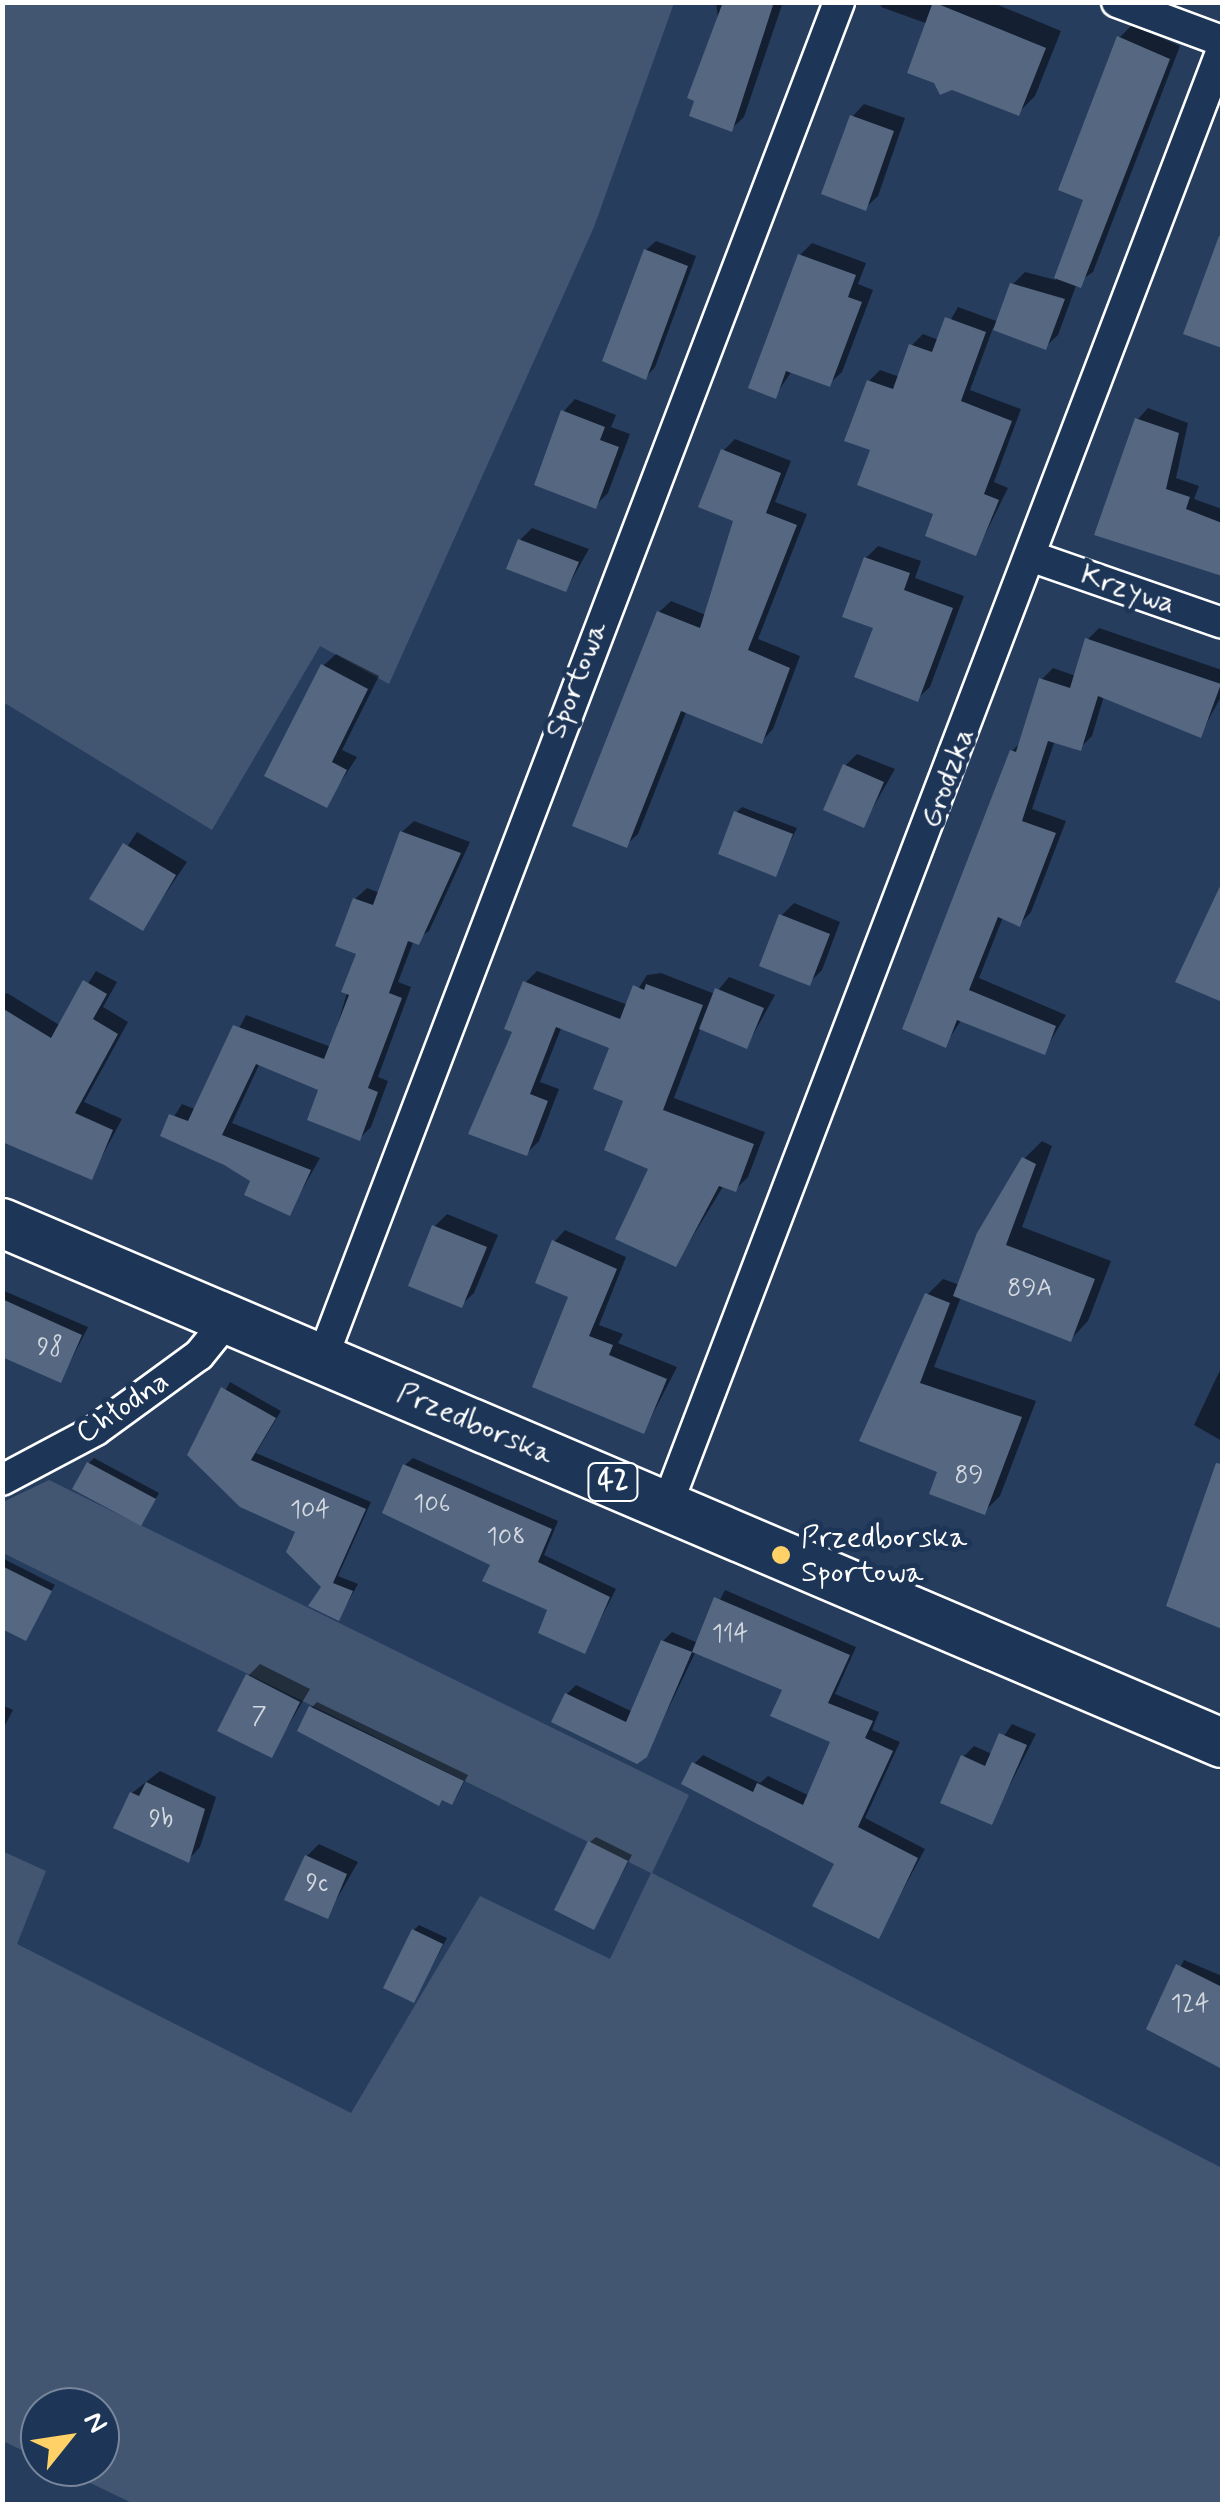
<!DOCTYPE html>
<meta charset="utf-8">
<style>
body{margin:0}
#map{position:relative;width:1225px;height:2507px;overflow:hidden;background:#263d5e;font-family:Mynerve,sans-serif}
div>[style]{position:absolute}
.green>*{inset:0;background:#425672}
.shadow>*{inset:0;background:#0007}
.building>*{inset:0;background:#556781}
.roads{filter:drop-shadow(2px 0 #fff) drop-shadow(-2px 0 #fff) drop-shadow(0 2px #fff) drop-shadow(0 -2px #fff)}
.street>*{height:30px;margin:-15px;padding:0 15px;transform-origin:15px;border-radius:15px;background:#1d3557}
.primary>*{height:48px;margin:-24px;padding:0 24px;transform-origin:24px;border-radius:24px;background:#1d3557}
.dots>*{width:28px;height:28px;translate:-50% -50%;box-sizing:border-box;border:5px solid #1d3557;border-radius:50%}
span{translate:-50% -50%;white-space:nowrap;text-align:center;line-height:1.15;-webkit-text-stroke:10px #1d3557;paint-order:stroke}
.number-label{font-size:25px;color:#d4d9e0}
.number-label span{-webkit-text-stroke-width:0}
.shield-label span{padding:2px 8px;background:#1d3557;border:2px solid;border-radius:8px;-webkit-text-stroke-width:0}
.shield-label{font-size:28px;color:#fff;font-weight:700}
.street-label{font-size:30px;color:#fff}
.poi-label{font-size:30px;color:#fff}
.left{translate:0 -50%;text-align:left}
.frame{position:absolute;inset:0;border:5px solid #fff;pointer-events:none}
.north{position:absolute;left:20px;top:2387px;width:100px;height:100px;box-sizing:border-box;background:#1d3557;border:2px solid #77869a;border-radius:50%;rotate:60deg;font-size:28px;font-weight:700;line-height:40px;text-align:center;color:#fff}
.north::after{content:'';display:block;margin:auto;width:35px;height:45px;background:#ffd166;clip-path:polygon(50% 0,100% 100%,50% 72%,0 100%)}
</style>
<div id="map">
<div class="green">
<i style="clip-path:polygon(3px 2px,674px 3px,594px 227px,389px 684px,320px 646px,212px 830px,3px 702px)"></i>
<i style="clip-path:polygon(49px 1480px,689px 1795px,652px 1873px,1222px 2168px,1222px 2504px,134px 2504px,57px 2467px,100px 2467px,100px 2407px,40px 2407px,40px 2459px,3px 2441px,2px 1851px,46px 1871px,17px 1944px,351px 2113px,480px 1896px,610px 1959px,651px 1873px,3px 1553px,3px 1502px)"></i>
</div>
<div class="shadow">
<i style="clip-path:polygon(716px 2px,783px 2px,744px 117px,731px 129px)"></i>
<i style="clip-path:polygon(882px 2px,991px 2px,1061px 31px,1035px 96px,1018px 113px,928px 24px,881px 7px)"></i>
<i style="clip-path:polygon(1132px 25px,1180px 46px,1093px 272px,1077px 283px,1058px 335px,1045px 347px,993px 328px,970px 390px,1021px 409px,994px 482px,1008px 488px,976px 553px,873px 448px,869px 381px,880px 370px,900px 377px,912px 345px,923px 334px,939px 340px,958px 307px,999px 322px,1012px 285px,1025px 272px,1056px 280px,1086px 199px,1119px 38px)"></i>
<i style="clip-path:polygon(864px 104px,905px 118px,878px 196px,865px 208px,852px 117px)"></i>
<i style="clip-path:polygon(656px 241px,696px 256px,655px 367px,646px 377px,646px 250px)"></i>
<i style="clip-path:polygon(812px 243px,866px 263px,858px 284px,873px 290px,842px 372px,829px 384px,792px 371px,775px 396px,800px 255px)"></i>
<i style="clip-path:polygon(575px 399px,616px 415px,611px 427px,630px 434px,608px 493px,595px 506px,563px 412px)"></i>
<i style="clip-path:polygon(1148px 408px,1188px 423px,1176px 478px,1199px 486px,1194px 499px,1222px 509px,1222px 575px,1097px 533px,1138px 419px)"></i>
<i style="clip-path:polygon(735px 439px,791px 461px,775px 502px,807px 514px,758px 639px,800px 656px,773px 729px,762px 741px,687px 710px,638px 834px,626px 845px,659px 612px,671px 601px,706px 615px,736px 519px,723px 451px)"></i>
<i style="clip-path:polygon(532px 528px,589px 549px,566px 590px,520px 540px)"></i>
<i style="clip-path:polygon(878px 546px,921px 561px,915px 578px,964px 596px,930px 687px,917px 699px,876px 626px,866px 558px)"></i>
<i style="clip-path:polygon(1099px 628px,1222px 670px,1222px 695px,1200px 735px,1104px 696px,1092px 736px,1080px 748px,1055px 740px,1032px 809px,1066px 821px,1031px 912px,1020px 924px,1003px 917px,979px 978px,1066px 1015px,1044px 1052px,962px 1019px,945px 1045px,1012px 751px,1021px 742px,1041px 680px,1053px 668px,1076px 676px,1088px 639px)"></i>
<i style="clip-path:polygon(336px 654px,379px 676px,342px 750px,357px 757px,326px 805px,323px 666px)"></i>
<i style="clip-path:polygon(857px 754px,895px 769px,863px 825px,845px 766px)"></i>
<i style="clip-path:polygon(742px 807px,797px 828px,775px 874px,737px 812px)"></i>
<i style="clip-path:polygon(414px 821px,470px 842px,429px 931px,414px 940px,398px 982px,411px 987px,378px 1077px,388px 1081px,371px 1127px,360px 1138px,322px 1089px,260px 1063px,232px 1123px,320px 1158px,289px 1213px,253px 1180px,163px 1134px,182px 1104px,197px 1110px,246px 1015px,331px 1047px,359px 952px,355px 899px,367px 888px,380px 893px,402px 832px)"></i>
<i style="clip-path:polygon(137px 832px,187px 862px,142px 928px,93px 898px)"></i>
<i style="clip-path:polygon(794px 903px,840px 922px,822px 970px,809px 983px,781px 916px)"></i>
<i style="clip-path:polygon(96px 971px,117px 982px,103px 1007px,128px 1022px,84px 1102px,122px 1119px,91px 1177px,2px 1142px,2px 997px,7px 993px,61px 1026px)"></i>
<i style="clip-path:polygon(537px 971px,628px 1005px,647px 975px,661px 973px,715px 994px,729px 977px,775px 995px,747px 1046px,701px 1027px,674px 1098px,765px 1132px,748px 1177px,736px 1189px,724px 1185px,676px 1264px,612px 1046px,562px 1026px,540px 1082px,559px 1089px,539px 1141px,527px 1153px,516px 1031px,525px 983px)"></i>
<i style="clip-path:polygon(1042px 1141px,1052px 1146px,1022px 1227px,1111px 1261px,1088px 1321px,1071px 1339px,961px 1297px,934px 1367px,1036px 1401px,1000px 1496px,984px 1512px,940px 1471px,863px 1440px,927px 1295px,943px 1279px,960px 1285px,1024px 1159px)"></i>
<i style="clip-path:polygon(447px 1214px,498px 1235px,474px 1293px,461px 1305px,434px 1227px)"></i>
<i style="clip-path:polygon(565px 1230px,626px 1257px,599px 1325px,623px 1334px,618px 1343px,677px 1367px,644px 1431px,535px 1386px,571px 1295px,554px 1242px)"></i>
<i style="clip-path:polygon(2px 1290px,88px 1327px,61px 1380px,2px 1357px)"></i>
<i style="clip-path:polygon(1222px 1366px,1222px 1441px,1194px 1425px)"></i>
<i style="clip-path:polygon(230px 1382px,281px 1411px,256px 1453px,371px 1502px,338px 1576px,358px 1584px,339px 1618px,298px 1531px,190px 1455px)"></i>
<i style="clip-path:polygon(94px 1458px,159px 1493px,141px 1523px,89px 1463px)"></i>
<i style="clip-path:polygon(413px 1458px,558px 1521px,544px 1555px,616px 1589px,584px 1651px,551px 1609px,405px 1465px)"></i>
<i style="clip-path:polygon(1217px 1496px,1222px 1498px,1222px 1626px,1169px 1605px)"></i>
<i style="clip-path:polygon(2px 1558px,55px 1585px,29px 1630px,2px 1617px)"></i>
<i style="clip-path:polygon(725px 1590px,856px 1647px,835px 1694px,879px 1712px,872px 1730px,900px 1742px,865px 1818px,925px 1849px,878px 1936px,837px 1863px,694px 1764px,703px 1755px,760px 1783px,768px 1776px,810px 1796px,834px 1741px,785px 1689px,696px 1651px,646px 1755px,567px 1694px,576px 1685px,633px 1712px,663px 1641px,672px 1632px,698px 1643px)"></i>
<i style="clip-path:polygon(260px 1664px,310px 1689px,271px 1755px,248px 1676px)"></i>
<i style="clip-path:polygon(317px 1702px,468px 1775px,457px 1796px,452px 1802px,311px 1708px)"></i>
<i style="clip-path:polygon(2px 1705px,13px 1710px,2px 1731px)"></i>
<i style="clip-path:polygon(1012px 1724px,1036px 1734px,991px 1822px,963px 1757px,974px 1746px,992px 1754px)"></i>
<i style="clip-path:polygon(160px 1771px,216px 1797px,200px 1847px,188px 1860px,132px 1793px)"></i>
<i style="clip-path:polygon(596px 1837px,632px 1855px,594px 1926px,590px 1842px)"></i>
<i style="clip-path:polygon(319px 1844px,358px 1862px,327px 1916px,307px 1856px)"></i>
<i style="clip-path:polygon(419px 1925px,447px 1938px,414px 2000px,414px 1930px)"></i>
<i style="clip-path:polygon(1184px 1960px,1222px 1976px,1222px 2061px,1149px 2028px)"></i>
</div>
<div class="building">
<i style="clip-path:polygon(723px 2px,774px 2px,732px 132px,689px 116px,694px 101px,687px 98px)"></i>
<i style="clip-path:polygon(933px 2px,1046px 48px,1019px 116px,952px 90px,940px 95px,934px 83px,907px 73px)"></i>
<i style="clip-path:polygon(1117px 36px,1170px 59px,1081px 288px,1054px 278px,1083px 200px,1058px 190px)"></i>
<i style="clip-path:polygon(850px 115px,894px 131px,866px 211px,821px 194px)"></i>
<i style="clip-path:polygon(1219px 236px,1222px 236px,1222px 348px,1183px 334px)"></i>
<i style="clip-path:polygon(644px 249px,688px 266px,646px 380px,602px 361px)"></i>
<i style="clip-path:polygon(798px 254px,856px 275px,848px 297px,862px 302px,830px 387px,786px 371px,776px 399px,748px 388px)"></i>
<i style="clip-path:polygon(1010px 283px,1065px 299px,1046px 350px,993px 330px)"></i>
<i style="clip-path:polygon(945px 317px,986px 332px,961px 401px,1012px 421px,984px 494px,999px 500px,976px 556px,925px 536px,933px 514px,857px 485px,870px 450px,844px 441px,867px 380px,893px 389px,909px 344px,932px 352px)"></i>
<i style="clip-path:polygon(561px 410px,605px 427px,600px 440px,619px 447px,596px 509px,534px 485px)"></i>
<i style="clip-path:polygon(1135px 418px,1179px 433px,1166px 489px,1190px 497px,1186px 509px,1222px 523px,1222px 576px,1094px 535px)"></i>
<i style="clip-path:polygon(721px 449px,781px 473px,766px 513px,797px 525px,748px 650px,790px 668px,762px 744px,681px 711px,627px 848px,572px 826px,657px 611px,700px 628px,733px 521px,698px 507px)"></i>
<i style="clip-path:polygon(518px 539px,579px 562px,566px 592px,506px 569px)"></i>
<i style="clip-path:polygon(864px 557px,910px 573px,904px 590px,953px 608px,918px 702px,854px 677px,873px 628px,842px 617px)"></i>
<i style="clip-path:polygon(1085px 638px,1221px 684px,1201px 738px,1098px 696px,1081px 751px,1048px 741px,1022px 821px,1056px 833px,1020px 927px,998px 917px,969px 990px,1056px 1026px,1045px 1055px,957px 1020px,946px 1048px,902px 1029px,1010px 750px,1016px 752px,1039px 678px,1070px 688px)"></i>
<i style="clip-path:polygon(321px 664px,368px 689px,332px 762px,347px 770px,327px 808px,264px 776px)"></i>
<i style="clip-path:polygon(843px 764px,884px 782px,864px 828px,823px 810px)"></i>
<i style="clip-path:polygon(734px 811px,793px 834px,776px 877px,718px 854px)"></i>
<i style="clip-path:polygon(400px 831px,461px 853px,419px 945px,408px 941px,389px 993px,402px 998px,368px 1088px,378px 1092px,360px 1141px,307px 1120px,318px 1090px,256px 1064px,222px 1135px,311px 1170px,290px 1216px,244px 1195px,250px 1181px,224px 1165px,160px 1136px,169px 1114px,188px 1121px,233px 1025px,324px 1059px,349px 995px,341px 992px,356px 954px,335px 946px,353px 898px,373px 905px)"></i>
<i style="clip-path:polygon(123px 843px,176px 875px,143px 931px,89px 899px)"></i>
<i style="clip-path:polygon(1222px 882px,1222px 1002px,1175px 982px)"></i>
<i style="clip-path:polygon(779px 914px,830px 934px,810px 986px,759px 966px)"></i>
<i style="clip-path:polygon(83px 980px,107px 994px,93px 1019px,118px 1034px,75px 1113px,113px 1130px,92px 1180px,2px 1142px,2px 1008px,51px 1038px)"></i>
<i style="clip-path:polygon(523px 981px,620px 1019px,633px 985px,644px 990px,646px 984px,703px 1005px,663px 1110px,754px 1144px,736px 1192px,719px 1186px,676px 1267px,615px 1239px,648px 1169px,604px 1150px,623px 1101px,593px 1089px,609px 1048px,556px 1027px,530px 1094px,548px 1101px,527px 1156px,468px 1134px,512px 1032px,504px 1029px)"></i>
<i style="clip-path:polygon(715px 988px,764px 1008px,747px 1049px,699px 1029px)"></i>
<i style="clip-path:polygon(1022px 1157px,1036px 1164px,1006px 1245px,1095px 1279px,1071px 1342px,953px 1296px,977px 1233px)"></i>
<i style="clip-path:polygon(432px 1225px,487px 1247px,462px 1308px,408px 1286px)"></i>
<i style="clip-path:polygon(552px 1240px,617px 1269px,589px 1336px,613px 1345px,609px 1355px,667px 1379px,644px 1434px,532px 1387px,568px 1297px,535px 1283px)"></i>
<i style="clip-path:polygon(925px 1293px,950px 1303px,920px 1383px,1022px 1417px,985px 1515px,929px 1494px,937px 1472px,859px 1441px)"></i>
<i style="clip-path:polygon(2px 1299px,82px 1335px,61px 1383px,2px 1357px)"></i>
<i style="clip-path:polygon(221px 1387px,276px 1418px,251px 1460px,366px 1509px,333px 1583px,353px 1591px,339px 1621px,308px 1606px,321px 1587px,286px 1552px,295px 1532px,240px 1507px,187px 1455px)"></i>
<i style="clip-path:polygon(87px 1462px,156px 1499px,141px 1526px,72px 1489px)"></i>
<i style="clip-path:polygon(1216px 1463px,1222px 1464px,1222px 1629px,1166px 1606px)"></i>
<i style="clip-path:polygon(403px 1464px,552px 1529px,538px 1562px,610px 1597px,585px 1654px,538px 1633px,547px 1610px,482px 1581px,490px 1565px,382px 1513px)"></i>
<i style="clip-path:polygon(2px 1566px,52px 1591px,26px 1641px,2px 1629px)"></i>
<i style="clip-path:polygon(714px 1597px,850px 1655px,828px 1703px,873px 1721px,865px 1738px,893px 1751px,858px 1827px,918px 1858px,879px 1939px,812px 1906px,834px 1864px,681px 1784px,692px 1762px,753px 1792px,757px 1783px,803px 1805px,830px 1742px,770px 1716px,782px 1690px,692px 1652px)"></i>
<i style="clip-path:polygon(661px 1640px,692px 1652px,647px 1757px,637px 1764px,551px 1722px,565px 1693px,626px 1722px)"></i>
<i style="clip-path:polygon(246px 1674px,300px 1702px,272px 1758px,217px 1731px)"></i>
<i style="clip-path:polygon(309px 1706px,464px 1781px,452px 1805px,442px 1800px,439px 1806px,297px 1731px)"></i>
<i style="clip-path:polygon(999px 1733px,1027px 1745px,992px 1825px,940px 1803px,961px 1755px,985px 1766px)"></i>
<i style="clip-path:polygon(146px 1782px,205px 1809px,189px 1863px,113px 1828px,130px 1792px,139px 1796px)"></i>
<i style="clip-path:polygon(588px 1841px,628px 1861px,594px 1930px,554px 1910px)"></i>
<i style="clip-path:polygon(305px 1855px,347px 1874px,328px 1919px,284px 1900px)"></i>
<i style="clip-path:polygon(412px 1929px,443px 1944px,414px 2003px,383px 1988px)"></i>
<i style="clip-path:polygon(1176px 1964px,1222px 1987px,1222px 2069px,1146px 2029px)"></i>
</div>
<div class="roads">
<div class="street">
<i style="left:1117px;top:2px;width:112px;rotate:20.4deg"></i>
<i style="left:1033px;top:557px;width:200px;rotate:19.2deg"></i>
<i style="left:322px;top:1359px;width:1452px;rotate:-69.14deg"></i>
<i style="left:2px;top:1480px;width:106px;rotate:-28deg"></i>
<i style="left:96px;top:1430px;width:127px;rotate:-36.1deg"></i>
<i style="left:199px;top:1355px;width:48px;rotate:-51deg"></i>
<i style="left:667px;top:1505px;width:1557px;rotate:-69.12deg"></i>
</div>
<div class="primary">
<i style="left:2px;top:1223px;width:1326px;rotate:23.09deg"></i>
</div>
</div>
<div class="dots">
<i style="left:781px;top:1555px;background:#ffd166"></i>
</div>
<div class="number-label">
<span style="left:1030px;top:1289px">89A</span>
<span style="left:50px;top:1348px">98</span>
<span style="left:969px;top:1476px">89</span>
<span style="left:432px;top:1505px">106</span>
<span style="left:310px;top:1511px">104</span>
<span style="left:506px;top:1538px">108</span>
<span style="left:730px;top:1635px">114</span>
<span style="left:259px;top:1717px">7</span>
<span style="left:161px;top:1820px">9b</span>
<span style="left:317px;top:1884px">9c</span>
<span style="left:1190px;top:2005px">124</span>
</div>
<div class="shield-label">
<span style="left:613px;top:1482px">42</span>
</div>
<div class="street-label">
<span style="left:1128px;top:590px;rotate:19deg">Krzywa</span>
<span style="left:577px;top:680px;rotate:-69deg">Sportowa</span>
<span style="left:948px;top:778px;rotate:-69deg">Grodzka</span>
<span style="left:123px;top:1408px;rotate:-34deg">Chłodna</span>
<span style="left:475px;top:1424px;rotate:23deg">Przedborska</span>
</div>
<div class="poi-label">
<span class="left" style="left:801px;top:1555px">Przedborska<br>Sportowa</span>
</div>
<div class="frame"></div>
<div class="north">N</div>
</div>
